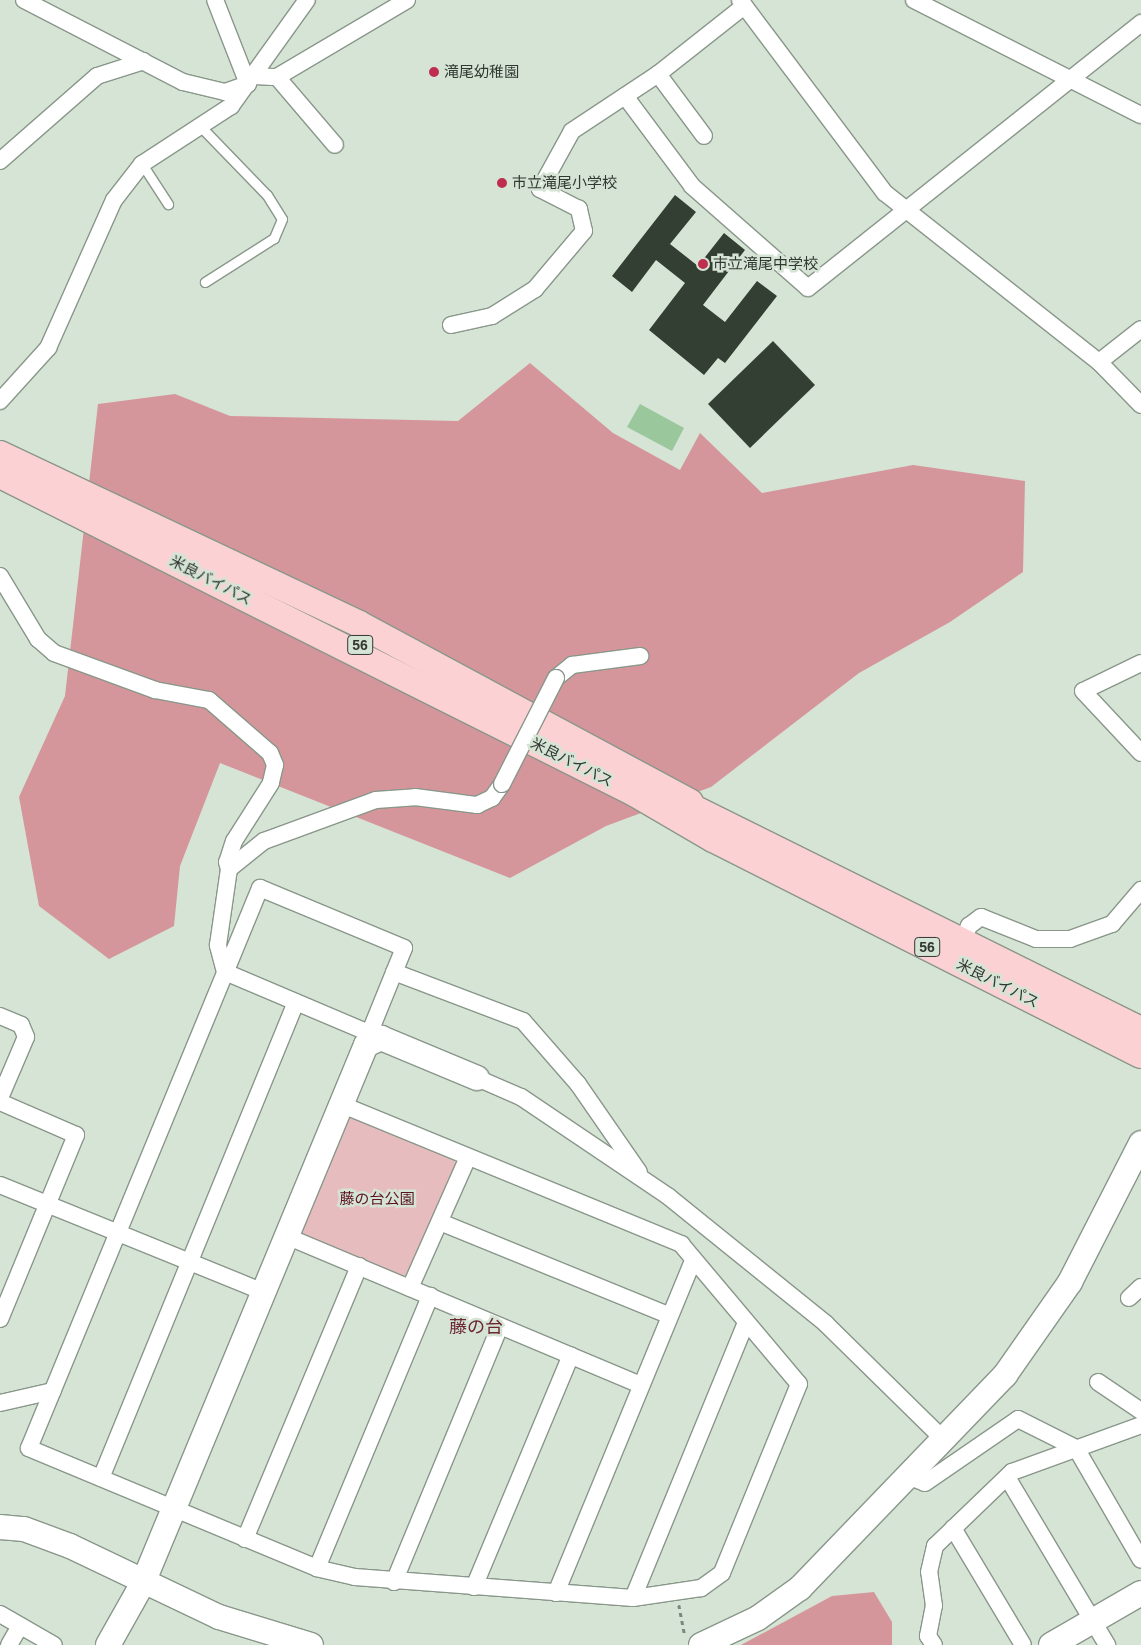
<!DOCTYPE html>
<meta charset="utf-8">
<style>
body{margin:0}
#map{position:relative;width:1141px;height:1645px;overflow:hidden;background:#d5e4d5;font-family:Arial,"Noto Sans JP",sans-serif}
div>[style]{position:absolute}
.green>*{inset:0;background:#e7bcbf}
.forest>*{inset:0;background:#d5969b}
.water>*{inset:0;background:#9ac79c}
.building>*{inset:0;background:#333f33}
.path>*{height:2.5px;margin-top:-1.25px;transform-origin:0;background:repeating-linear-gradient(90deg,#7c867c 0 4px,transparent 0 8px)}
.roads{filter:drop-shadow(1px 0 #89978a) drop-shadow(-1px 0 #89978a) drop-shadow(0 1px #89978a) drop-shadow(0 -1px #89978a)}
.lane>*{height:9px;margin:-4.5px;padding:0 4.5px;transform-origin:4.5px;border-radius:4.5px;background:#fff}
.street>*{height:16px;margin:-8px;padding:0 8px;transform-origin:8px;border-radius:8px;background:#fff}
.secondary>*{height:24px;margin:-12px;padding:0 12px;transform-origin:12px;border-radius:12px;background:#fff}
.primary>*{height:26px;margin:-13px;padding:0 13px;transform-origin:13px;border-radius:13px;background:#fcd1d4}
.bridges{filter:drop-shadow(1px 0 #89978a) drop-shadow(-1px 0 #89978a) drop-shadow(0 1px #89978a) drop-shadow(0 -1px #89978a)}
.street-bridge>*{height:16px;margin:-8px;padding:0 8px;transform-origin:8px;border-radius:8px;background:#fff}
.dots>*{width:14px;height:14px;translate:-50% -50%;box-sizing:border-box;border:2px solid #d5e4d5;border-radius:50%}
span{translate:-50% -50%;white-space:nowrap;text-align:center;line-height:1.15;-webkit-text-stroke:5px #d5e4d5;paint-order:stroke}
.shield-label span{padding:1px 4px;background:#d5e4d5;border:1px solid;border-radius:4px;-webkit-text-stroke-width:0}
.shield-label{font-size:14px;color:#323832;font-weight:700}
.poi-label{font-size:15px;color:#323832}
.left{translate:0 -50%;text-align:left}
.street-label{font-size:15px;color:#323832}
.park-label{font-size:15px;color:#5c1121}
.quarter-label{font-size:18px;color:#6c2632}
</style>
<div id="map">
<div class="green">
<i style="clip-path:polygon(352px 1115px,453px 1157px,457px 1167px,408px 1280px,303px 1236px,300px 1227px,344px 1118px)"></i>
</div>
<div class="forest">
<i style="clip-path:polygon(530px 363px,613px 433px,680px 470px,700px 433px,762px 493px,913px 465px,1025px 481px,1023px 572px,950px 622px,859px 673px,711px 787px,606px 826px,510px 878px,220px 763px,180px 866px,174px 926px,109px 959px,39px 906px,19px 797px,65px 696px,98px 404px,175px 394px,230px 416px,458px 421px)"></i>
<i style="clip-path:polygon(874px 1592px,892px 1622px,892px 1645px,741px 1645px,832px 1596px)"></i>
</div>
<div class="water">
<i style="clip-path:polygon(640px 404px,684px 428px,672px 451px,627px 427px)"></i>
</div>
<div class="building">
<i style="clip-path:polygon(675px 195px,696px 212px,670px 244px,698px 266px,724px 233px,745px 250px,703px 305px,725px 322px,757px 281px,777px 296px,725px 363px,718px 358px,704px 375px,649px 330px,685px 283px,656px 260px,632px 292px,612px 276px)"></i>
<i style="clip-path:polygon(773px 341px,815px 385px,750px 448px,708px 404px)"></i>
</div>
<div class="path">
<i style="left:679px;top:1605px;width:32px;rotate:79deg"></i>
</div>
<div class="roads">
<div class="lane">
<i style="left:202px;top:128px;width:93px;rotate:45.9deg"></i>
<i style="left:267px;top:195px;width:28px;rotate:58deg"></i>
<i style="left:282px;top:219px;width:21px;rotate:113deg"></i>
<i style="left:274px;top:238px;width:82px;rotate:147.5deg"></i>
<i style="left:142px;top:164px;width:48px;rotate:57deg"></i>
</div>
<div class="street">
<i style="left:24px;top:0;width:179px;rotate:27.3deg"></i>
<i style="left:183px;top:82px;width:43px;rotate:13.4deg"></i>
<i style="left:225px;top:92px;width:24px;rotate:-19deg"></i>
<i style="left:248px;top:84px;width:90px;rotate:-111.4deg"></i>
<i style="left:740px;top:0;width:241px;rotate:53.1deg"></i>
<i style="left:885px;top:193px;width:273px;rotate:38.3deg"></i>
<i style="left:1099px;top:362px;width:60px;rotate:45.7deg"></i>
<i style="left:914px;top:0;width:254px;rotate:26.9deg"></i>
<i style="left:658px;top:74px;width:77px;rotate:53.4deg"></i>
<i style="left:255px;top:76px;width:22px;rotate:3deg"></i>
<i style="left:277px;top:77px;width:151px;rotate:-30.6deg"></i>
<i style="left:277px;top:77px;width:89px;rotate:49.5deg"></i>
<i style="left:625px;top:96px;width:112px;rotate:53.3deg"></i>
<i style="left:692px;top:186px;width:154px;rotate:41.3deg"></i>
<i style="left:808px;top:288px;width:426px;rotate:-38.5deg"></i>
<i style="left:0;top:161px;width:129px;rotate:-41.2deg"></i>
<i style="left:97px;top:76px;width:49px;rotate:-17.7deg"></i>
<i style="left:451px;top:325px;width:42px;rotate:-12.4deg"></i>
<i style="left:492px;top:316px;width:51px;rotate:-32.1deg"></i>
<i style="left:535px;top:289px;width:76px;rotate:-49.8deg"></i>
<i style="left:584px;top:231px;width:23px;rotate:-103deg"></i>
<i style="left:579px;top:209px;width:44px;rotate:-152.9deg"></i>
<i style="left:540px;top:189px;width:66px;rotate:-61.1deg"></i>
<i style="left:572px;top:131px;width:103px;rotate:-33.5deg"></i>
<i style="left:658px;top:74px;width:110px;rotate:-38.3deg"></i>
<i style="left:1099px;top:362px;width:53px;rotate:-38.2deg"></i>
<i style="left:0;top:401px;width:72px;rotate:-47.8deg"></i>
<i style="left:48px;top:348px;width:162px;rotate:-66deg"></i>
<i style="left:114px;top:200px;width:46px;rotate:-52.1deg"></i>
<i style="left:142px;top:164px;width:106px;rotate:-33.1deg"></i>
<i style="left:231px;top:106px;width:130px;rotate:-54.4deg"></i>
<i style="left:0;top:576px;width:74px;rotate:58.9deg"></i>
<i style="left:38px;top:639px;width:21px;rotate:41deg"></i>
<i style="left:54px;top:653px;width:108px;rotate:20.1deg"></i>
<i style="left:155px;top:690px;width:55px;rotate:10.5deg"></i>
<i style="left:209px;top:700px;width:81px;rotate:41deg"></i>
<i style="left:270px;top:753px;width:13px;rotate:67deg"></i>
<i style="left:275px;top:765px;width:18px;rotate:103deg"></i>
<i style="left:271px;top:783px;width:69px;rotate:122.5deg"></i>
<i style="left:234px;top:841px;width:22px;rotate:108deg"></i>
<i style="left:227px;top:862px;width:7px;rotate:74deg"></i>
<i style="left:1141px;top:663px;width:64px;rotate:154.2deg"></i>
<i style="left:1083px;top:691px;width:85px;rotate:46.9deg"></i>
<i style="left:556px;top:678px;width:21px;rotate:-39deg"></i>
<i style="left:572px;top:665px;width:69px;rotate:-7.5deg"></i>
<i style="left:960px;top:949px;width:25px;rotate:-69deg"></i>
<i style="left:969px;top:926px;width:15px;rotate:-37deg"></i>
<i style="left:981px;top:917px;width:59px;rotate:21.8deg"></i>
<i style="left:1036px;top:939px;width:34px"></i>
<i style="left:1070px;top:939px;width:45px;rotate:-19.7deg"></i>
<i style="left:1112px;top:924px;width:45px;rotate:-49.5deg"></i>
<i style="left:394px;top:972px;width:138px;rotate:20.8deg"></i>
<i style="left:523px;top:1021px;width:84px;rotate:48.9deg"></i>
<i style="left:578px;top:1084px;width:107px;rotate:55.3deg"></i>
<i style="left:0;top:1016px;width:23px;rotate:23deg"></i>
<i style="left:21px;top:1025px;width:13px;rotate:67deg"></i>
<i style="left:26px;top:1037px;width:66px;rotate:113.1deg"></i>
<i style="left:369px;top:1033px;width:156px;rotate:-157deg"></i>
<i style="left:225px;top:972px;width:28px;rotate:-105deg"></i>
<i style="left:218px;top:945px;width:77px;rotate:-81.8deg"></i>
<i style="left:229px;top:869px;width:45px;rotate:-38.7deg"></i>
<i style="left:264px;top:841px;width:119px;rotate:-20.1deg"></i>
<i style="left:376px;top:800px;width:39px;rotate:-4deg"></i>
<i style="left:415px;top:797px;width:63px;rotate:7.4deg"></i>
<i style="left:477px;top:805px;width:17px;rotate:-25deg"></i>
<i style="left:492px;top:798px;width:17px;rotate:-54deg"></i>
<i style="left:477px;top:1078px;width:48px;rotate:23.4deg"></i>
<i style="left:521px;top:1097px;width:179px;rotate:34deg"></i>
<i style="left:669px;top:1197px;width:201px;rotate:38.9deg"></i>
<i style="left:825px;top:1323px;width:165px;rotate:44.5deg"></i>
<i style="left:0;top:1102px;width:83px;rotate:23.5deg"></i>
<i style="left:76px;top:1135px;width:199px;rotate:112.4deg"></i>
<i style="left:340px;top:1104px;width:369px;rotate:22.3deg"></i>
<i style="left:681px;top:1244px;width:183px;rotate:49.9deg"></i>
<i style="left:799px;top:1384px;width:204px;rotate:112.2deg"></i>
<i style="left:722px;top:1573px;width:26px;rotate:144deg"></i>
<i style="left:701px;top:1588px;width:69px;rotate:171.6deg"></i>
<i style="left:633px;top:1598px;width:279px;rotate:-175.7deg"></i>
<i style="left:355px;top:1577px;width:39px;rotate:-167deg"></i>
<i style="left:317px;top:1568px;width:312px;rotate:-157.4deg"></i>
<i style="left:29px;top:1448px;width:606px;rotate:-67.58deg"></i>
<i style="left:260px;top:888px;width:156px;rotate:22.6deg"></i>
<i style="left:404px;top:948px;width:109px;rotate:112.1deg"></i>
<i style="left:0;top:1185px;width:284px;rotate:22.1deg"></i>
<i style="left:440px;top:1222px;width:248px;rotate:22.2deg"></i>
<i style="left:286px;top:1236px;width:385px;rotate:22.8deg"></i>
<i style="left:410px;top:1288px;width:143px;rotate:-66.1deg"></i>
<i style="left:1129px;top:1298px;width:16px;rotate:-43deg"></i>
<i style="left:1098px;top:1382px;width:52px;rotate:34deg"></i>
<i style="left:0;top:1403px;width:54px;rotate:-12.8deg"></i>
<i style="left:908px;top:1476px;width:18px;rotate:22deg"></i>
<i style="left:925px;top:1483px;width:113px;rotate:-34.5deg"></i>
<i style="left:1018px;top:1419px;width:65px;rotate:26.6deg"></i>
<i style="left:1076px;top:1448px;width:129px;rotate:59.9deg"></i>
<i style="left:1007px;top:1477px;width:196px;rotate:59.2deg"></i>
<i style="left:101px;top:1478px;width:514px;rotate:-67.72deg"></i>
<i style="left:953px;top:1528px;width:136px;rotate:59.1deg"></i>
<i style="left:245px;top:1539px;width:296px;rotate:-67.3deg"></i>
<i style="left:317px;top:1568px;width:295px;rotate:-67.4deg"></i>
<i style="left:394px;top:1582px;width:277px;rotate:-67.5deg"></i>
<i style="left:474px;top:1587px;width:251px;rotate:-67.3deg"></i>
<i style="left:556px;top:1593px;width:361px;rotate:-67.6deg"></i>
<i style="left:633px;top:1598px;width:298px;rotate:-67.7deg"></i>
<i style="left:0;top:1614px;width:62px;rotate:29.9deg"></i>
<i style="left:9px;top:1645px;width:22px;rotate:-60deg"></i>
<i style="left:934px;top:1645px;width:11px;rotate:-124deg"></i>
<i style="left:928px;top:1636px;width:31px;rotate:-79deg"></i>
<i style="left:934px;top:1606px;width:34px;rotate:-98deg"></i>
<i style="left:929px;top:1572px;width:27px;rotate:-77deg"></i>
<i style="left:935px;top:1546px;width:107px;rotate:-43.9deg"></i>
<i style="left:1012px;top:1472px;width:137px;rotate:-20deg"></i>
</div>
<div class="secondary">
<i style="left:0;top:1527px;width:24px;rotate:5deg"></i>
<i style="left:24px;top:1529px;width:49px;rotate:20.3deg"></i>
<i style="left:70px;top:1546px;width:165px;rotate:25.5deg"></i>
<i style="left:219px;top:1617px;width:96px;rotate:16.9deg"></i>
<i style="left:108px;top:1645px;width:71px;rotate:-60.6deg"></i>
<i style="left:143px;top:1583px;width:582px;rotate:-67.49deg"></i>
<i style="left:366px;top:1045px;width:17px;rotate:-25deg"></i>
<i style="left:381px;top:1038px;width:104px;rotate:22.6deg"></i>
<i style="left:701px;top:1645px;width:63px;rotate:-25.3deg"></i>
<i style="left:758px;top:1618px;width:52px;rotate:-35.5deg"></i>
<i style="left:800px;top:1588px;width:296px;rotate:-46.1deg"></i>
<i style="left:1005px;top:1375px;width:113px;rotate:-55deg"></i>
<i style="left:1070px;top:1282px;width:156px;rotate:-62.9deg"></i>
<i style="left:1051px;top:1645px;width:104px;rotate:-30deg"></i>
</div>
<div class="primary">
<i style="left:0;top:454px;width:397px;rotate:25.3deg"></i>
<i style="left:359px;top:624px;width:376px;rotate:28.3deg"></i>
<i style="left:0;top:475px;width:712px;rotate:26.64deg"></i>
<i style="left:636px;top:794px;width:89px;rotate:30.3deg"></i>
<i style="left:713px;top:839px;width:479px;rotate:26.8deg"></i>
<i style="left:673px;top:798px;width:522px;rotate:26.37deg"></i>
</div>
</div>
<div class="bridges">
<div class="street-bridge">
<i style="left:502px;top:784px;width:119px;rotate:-63deg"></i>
</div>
</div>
<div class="dots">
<i style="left:434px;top:72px;background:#bf2e4e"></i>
<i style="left:502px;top:183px;background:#bf2e4e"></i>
<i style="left:703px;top:264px;background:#bf2e4e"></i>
</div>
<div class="shield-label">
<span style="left:360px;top:645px">56</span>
<span style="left:927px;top:947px">56</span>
</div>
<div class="poi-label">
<span class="left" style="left:444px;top:72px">滝尾幼稚園</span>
<span class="left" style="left:512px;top:183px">市立滝尾小学校</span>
<span class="left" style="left:713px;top:264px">市立滝尾中学校</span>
</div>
<div class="street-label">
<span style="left:211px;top:580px;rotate:27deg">米良バイパス</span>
<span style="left:572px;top:762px;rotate:27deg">米良バイパス</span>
<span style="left:998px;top:983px;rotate:27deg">米良バイパス</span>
</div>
<div class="park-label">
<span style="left:377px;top:1199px">藤の台公園</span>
</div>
<div class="quarter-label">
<span style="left:476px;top:1327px">藤の台</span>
</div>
</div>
